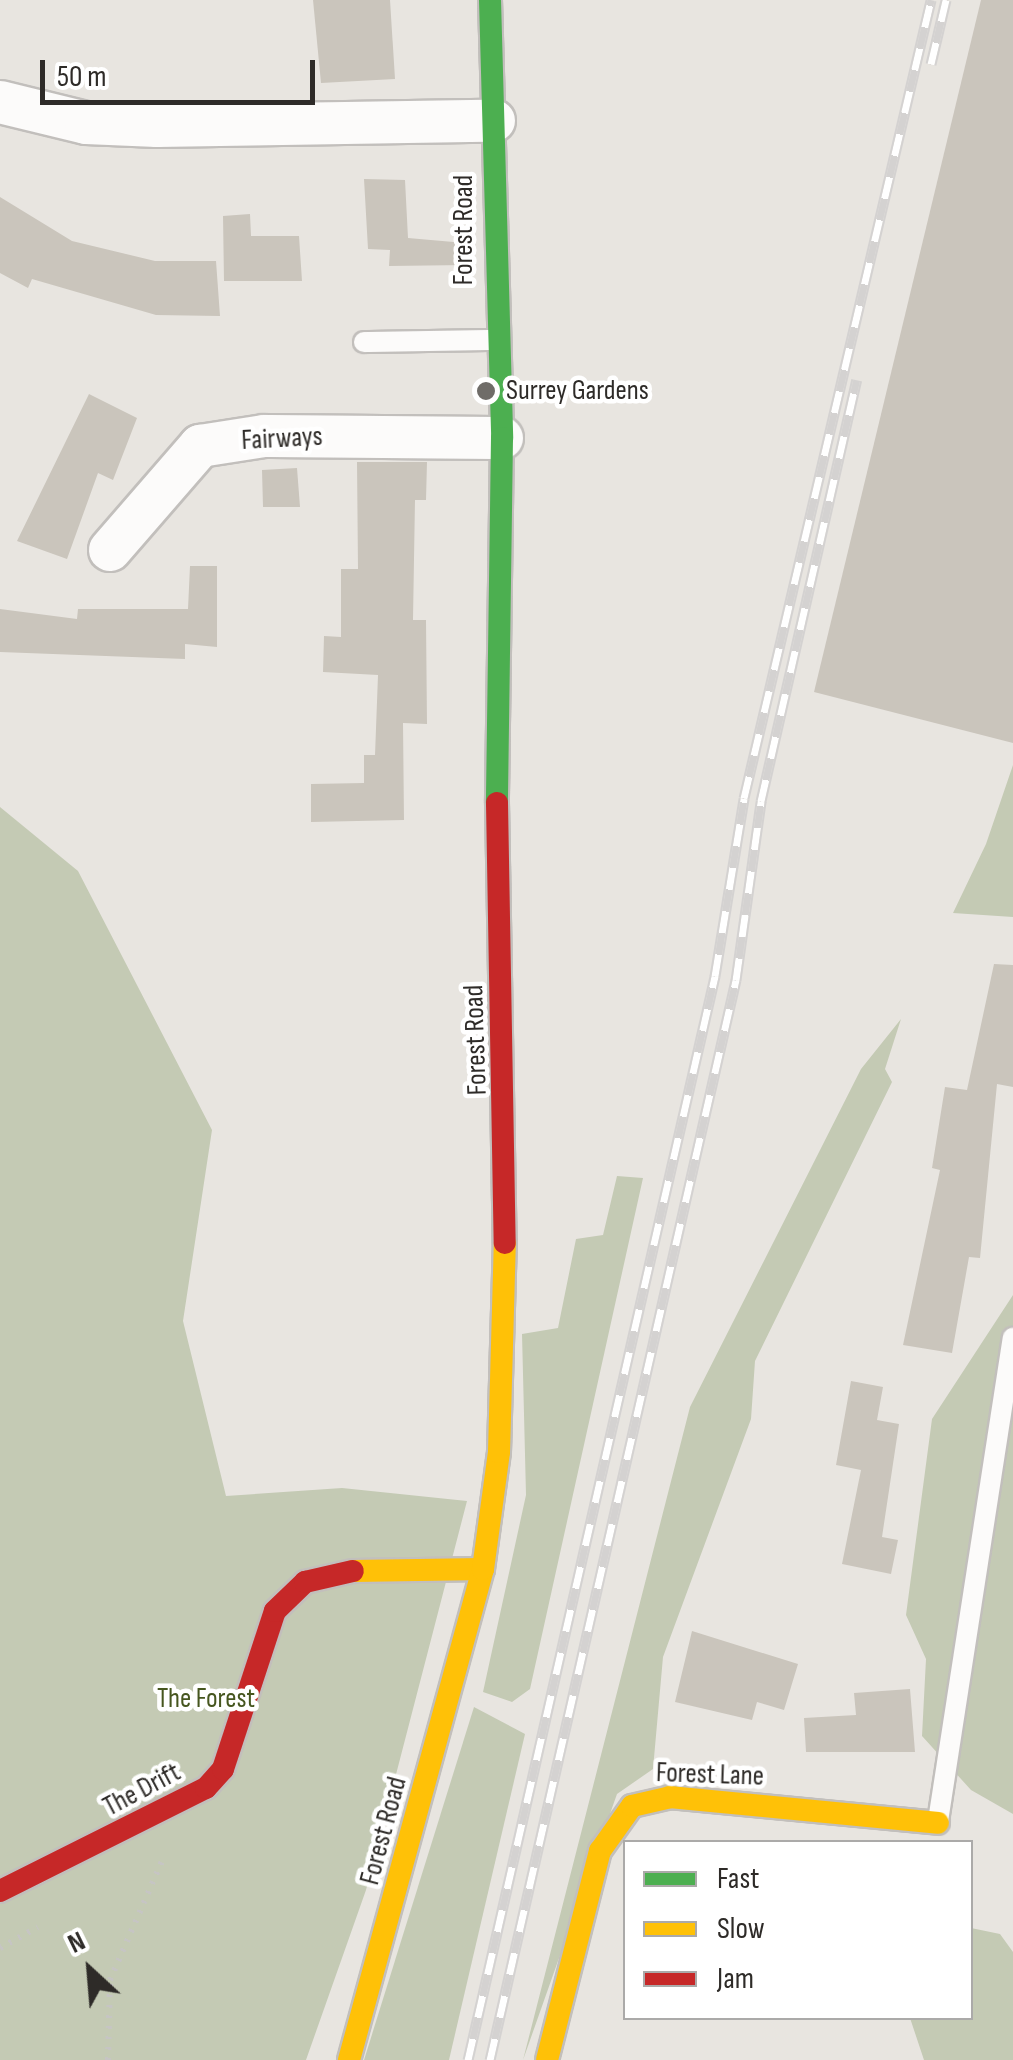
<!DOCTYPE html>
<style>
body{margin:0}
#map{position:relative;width:1013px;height:2060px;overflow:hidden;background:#e8e5e0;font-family:"Sofia Sans Condensed",sans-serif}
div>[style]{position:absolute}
.forest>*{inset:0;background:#c4cab4}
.building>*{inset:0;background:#cac5bc}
.path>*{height:6px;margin-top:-3px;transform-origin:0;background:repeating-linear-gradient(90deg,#c6c5c3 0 2.5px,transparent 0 10.5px)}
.roads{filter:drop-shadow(2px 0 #c2bfbc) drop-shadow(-2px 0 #c2bfbc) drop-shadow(0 2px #c2bfbc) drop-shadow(0 -2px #c2bfbc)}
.lane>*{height:20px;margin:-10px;padding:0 10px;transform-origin:10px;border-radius:10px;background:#fcfbfa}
.street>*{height:42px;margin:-21px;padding:0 21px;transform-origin:21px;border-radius:21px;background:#fcfbfa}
.fast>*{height:22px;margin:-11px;padding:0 11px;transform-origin:11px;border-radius:11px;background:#4caf50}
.slow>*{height:22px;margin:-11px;padding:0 11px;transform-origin:11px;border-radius:11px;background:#ffc107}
.jam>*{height:22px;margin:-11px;padding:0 11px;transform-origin:11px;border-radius:11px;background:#c62828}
.rail>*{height:11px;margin-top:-5.5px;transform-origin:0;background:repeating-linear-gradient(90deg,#fff 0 22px,#d4d2d1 0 44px);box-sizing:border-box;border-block:2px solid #d4d2d1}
.dots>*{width:28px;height:28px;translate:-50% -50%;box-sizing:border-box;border:5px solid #fff;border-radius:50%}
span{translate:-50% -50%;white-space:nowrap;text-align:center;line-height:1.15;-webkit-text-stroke:9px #fff;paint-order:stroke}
.street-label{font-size:28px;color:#2e2b28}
.poi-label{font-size:28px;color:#2e2b28}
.left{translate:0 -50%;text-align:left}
.park-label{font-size:28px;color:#46561f}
.legend{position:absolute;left:623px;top:1840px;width:350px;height:180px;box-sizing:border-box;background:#fff;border:2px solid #abaaa9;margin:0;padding:12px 18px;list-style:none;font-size:30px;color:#2e2b28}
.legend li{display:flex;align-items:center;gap:20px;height:50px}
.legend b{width:50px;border:2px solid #abaaa9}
.north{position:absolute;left:40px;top:1920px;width:100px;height:100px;-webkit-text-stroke:8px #fff;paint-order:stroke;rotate:334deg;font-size:28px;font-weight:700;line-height:40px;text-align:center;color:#2e2b28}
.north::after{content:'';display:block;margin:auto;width:35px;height:45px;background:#2e2b28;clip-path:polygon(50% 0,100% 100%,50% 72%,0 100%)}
.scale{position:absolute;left:40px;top:60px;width:275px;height:45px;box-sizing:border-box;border:5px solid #2e2b28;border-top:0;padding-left:12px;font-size:30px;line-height:35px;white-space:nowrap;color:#2e2b28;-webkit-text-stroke:8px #fff;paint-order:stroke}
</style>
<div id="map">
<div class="forest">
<i style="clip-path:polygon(1013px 765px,1013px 917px,953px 913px,986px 844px)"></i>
<i style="clip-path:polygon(0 807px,78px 871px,212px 1130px,183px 1321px,226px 1496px,342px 1488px,467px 1501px,366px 1890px,306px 2060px,0 2060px)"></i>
<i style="clip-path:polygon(901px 1019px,885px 1069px,892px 1082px,755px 1361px,751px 1419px,663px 1657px,653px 1769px,617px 1794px,523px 2060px,690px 1407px,861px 1069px)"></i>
<i style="clip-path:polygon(617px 1176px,643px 1178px,530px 1689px,512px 1702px,483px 1692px,526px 1495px,522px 1334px,558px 1328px,576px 1239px,603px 1235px)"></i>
<i style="clip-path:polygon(1013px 1295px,1013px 1814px,971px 1790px,922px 1736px,926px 1659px,906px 1615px,932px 1419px)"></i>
<i style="clip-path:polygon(474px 1707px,525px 1734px,449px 2060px,364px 2060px)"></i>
<i style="clip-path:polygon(971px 1928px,1000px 1934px,1013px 1952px,1013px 2060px,924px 2060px,910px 2018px,970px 2018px)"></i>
</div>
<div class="building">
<i style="clip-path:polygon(313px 0,390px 0,395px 79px,321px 83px)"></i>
<i style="clip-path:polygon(981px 0,1013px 0,1013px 743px,814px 692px)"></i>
<i style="clip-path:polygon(364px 179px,405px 180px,408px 238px,465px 243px,466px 265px,389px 266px,390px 250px,368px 249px)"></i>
<i style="clip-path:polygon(0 197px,72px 241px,155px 261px,216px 261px,220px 316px,156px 315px,32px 279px,28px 288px,0 273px)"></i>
<i style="clip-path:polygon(250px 214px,251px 236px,299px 236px,302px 281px,224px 281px,223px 216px)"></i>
<i style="clip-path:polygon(89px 394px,137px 418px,113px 480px,98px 473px,67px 559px,17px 541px)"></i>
<i style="clip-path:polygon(357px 462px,427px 462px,426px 500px,415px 500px,413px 620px,426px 620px,427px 724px,403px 723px,404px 820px,311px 822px,311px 784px,364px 783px,364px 755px,375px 755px,378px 675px,323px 672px,324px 636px,341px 637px,341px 569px,358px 569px)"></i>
<i style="clip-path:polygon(297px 468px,300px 507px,263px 507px,262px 470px)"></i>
<i style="clip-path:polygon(190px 566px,217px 566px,217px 647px,185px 644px,185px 659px,0 652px,0 609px,77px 619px,78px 609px,188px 609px)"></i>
<i style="clip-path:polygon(994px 964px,1013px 965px,1013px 1087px,997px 1084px,980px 1258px,969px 1257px,952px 1353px,903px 1345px,940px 1170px,932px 1168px,945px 1087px,967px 1090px)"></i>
<i style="clip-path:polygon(851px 1381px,883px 1387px,877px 1420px,899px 1424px,882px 1537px,898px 1540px,891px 1574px,842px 1564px,861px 1470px,836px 1465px)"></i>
<i style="clip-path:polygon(692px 1631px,798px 1664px,784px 1710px,757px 1702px,752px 1720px,675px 1702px)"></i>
<i style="clip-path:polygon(910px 1689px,915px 1752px,806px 1752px,804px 1718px,856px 1715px,854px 1693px)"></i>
</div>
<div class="path">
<i style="left:0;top:1948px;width:43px;rotate:-28.9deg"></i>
<i style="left:108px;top:2060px;width:80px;rotate:-88.6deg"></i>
<i style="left:110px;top:1980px;width:130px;rotate:-66.4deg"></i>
</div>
<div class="roads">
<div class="lane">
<i style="left:364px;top:342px;width:129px;rotate:-0.9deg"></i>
<i style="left:938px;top:1821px;width:489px;rotate:-81.2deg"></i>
</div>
<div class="street">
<i style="left:0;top:102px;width:89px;rotate:13.7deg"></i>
<i style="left:86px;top:123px;width:71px;rotate:2.4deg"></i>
<i style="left:157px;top:126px;width:337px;rotate:-0.9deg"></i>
<i style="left:110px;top:550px;width:138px;rotate:-49.1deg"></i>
<i style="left:200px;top:446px;width:65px;rotate:-8.9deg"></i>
<i style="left:264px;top:436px;width:238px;rotate:0.5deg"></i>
</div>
<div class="fast">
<i style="left:490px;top:0;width:438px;rotate:88.4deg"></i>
<i style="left:502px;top:438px;width:365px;rotate:90.8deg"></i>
</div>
<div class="slow">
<i style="left:353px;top:1571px;width:130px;rotate:-0.9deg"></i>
<i style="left:349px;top:2060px;width:509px;rotate:-74.74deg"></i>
<i style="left:483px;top:1569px;width:118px;rotate:-82.2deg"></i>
<i style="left:499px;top:1452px;width:209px;rotate:-88.4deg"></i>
<i style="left:547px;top:2060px;width:216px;rotate:-75.8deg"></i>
<i style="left:600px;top:1851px;width:55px;rotate:-54.6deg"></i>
<i style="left:632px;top:1806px;width:39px;rotate:-13deg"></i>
<i style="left:670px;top:1797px;width:269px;rotate:5.5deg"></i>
</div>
<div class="jam">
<i style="left:497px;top:803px;width:440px;rotate:89deg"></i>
<i style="left:0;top:1891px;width:230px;rotate:-26.6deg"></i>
<i style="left:206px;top:1788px;width:25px;rotate:-48deg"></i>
<i style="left:223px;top:1769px;width:166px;rotate:-71.8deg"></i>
<i style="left:275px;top:1611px;width:42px;rotate:-44deg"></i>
<i style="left:305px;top:1582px;width:49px;rotate:-12.9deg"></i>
</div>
</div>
<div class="rail">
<i style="left:931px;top:64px;width:66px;rotate:-76.8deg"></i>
<i style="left:468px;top:2060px;width:1112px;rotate:-77.16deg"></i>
<i style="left:715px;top:976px;width:180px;rotate:-80.7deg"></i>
<i style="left:744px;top:798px;width:820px;rotate:-76.81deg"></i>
<i style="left:490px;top:2060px;width:1108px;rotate:-77.17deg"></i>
<i style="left:736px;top:980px;width:181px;rotate:-82deg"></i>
<i style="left:761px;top:801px;width:432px;rotate:-77.2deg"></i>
</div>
<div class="dots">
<i style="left:486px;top:391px;background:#6f6c68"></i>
</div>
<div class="street-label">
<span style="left:464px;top:230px;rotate:-90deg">Forest Road</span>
<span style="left:282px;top:439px;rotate:-3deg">Fairways</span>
<span style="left:476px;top:1040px;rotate:-92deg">Forest Road</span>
<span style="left:710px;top:1775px;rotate:2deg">Forest Lane</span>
<span style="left:142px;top:1790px;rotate:-28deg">The Drift</span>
<span style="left:384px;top:1831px;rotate:-75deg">Forest Road</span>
</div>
<div class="poi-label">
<span class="left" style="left:506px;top:391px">Surrey Gardens</span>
</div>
<div class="park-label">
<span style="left:206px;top:1699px">The Forest</span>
</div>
<ul class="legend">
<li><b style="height:12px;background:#4caf50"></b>Fast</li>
<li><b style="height:12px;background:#ffc107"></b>Slow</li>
<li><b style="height:12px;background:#c62828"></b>Jam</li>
</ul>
<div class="north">N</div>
<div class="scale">50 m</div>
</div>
